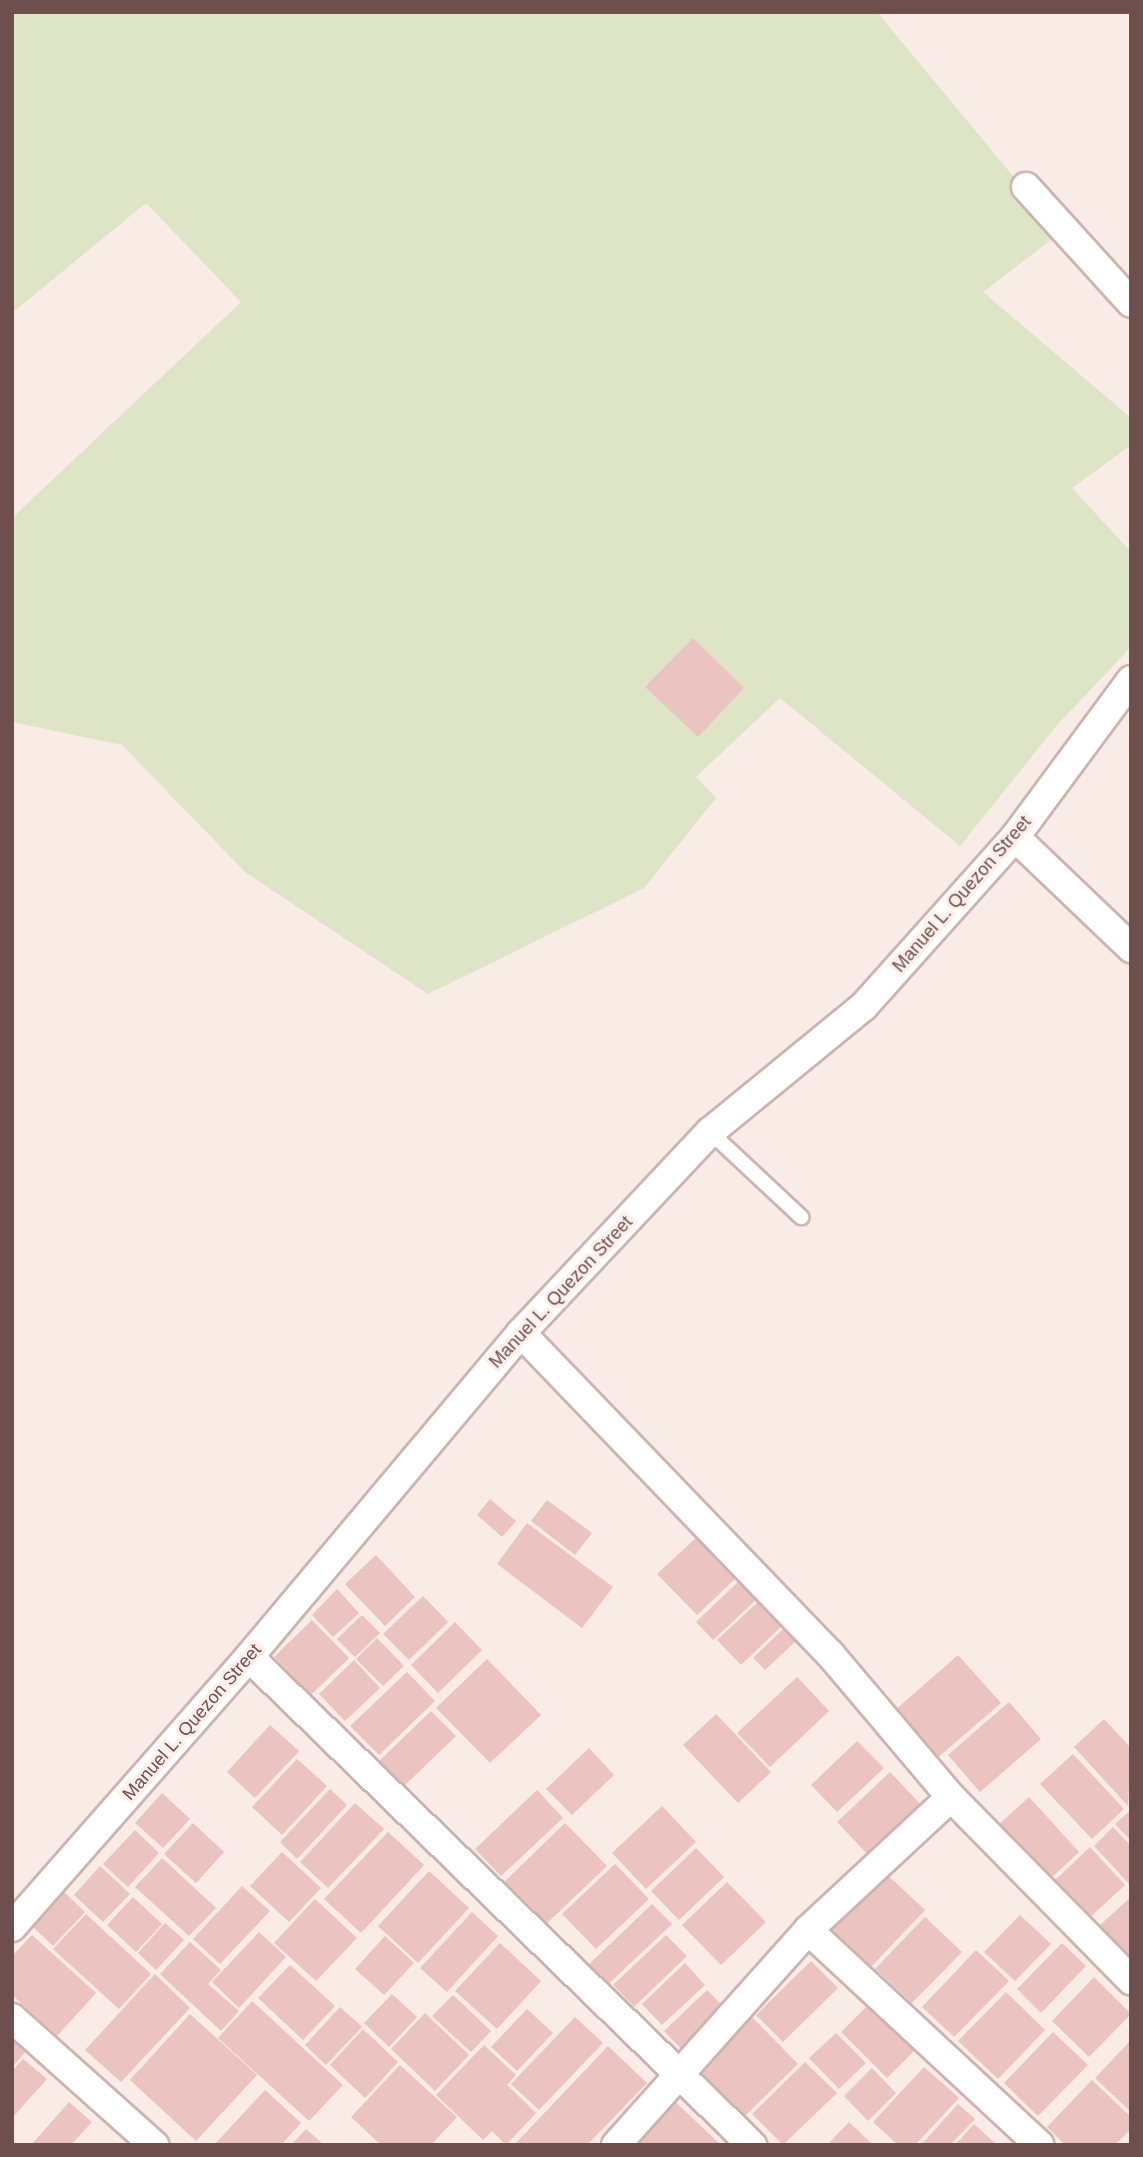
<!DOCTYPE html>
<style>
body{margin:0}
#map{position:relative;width:1143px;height:2157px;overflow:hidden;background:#f9ebe6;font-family:Helvetica,sans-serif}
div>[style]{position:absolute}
.green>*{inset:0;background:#dde5c6}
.building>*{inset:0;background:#ebc3c0}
.roads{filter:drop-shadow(2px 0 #ccb3b0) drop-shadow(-2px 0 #ccb3b0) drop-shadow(0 2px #ccb3b0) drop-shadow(0 -2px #ccb3b0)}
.lane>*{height:14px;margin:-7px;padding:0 7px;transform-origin:7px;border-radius:7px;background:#fff}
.street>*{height:28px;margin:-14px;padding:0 14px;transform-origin:14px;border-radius:14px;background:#fff}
span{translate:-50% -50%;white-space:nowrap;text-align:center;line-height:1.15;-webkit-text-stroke:7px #fdf0eb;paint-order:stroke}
.street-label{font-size:18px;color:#6f4e4e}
.frame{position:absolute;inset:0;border:14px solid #6f4e4e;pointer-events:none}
</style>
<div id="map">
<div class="green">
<i style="clip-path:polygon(12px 12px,877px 12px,1060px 233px,983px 292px,1131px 418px,1131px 445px,1072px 488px,1131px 552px,1131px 647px,1057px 725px,960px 846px,780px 698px,696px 777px,716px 798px,644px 888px,428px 994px,245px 872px,122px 745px,12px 722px,12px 518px,241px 302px,146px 203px,12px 313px)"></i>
</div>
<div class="building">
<i style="clip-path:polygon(693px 638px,744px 688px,698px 737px,645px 687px)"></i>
<i style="clip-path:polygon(490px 1499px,516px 1521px,502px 1537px,477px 1515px)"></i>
<i style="clip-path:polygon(547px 1500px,592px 1533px,575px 1555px,531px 1521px)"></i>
<i style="clip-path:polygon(527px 1523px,613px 1587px,582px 1628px,497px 1564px)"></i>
<i style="clip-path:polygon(698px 1536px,737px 1577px,697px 1615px,657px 1574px)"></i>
<i style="clip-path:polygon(376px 1555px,415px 1597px,385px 1626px,345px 1584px)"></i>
<i style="clip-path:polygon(740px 1580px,757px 1599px,713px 1640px,696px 1622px)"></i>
<i style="clip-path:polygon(337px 1589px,359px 1613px,333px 1637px,312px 1615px)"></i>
<i style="clip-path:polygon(423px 1596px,448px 1622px,409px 1660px,383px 1634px)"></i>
<i style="clip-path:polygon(760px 1600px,784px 1624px,741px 1665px,717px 1640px)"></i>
<i style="clip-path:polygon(362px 1615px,380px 1633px,355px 1657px,337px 1639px)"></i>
<i style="clip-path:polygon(312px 1620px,349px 1658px,311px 1695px,274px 1657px)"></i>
<i style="clip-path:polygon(455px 1622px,482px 1650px,438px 1693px,411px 1665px)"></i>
<i style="clip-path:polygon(784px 1628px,796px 1641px,765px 1670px,753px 1658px)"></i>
<i style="clip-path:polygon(377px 1638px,404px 1666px,383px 1686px,356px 1659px)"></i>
<i style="clip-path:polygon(958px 1655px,1001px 1703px,935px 1760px,893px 1712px)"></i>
<i style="clip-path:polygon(487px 1659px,541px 1715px,490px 1763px,436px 1708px)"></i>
<i style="clip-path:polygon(354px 1660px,380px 1688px,345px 1721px,319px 1694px)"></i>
<i style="clip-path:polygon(407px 1672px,435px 1701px,379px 1755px,350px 1726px)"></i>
<i style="clip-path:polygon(797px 1677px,829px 1711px,770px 1767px,737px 1733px)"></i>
<i style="clip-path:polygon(1009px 1702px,1041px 1739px,980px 1792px,948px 1755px)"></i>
<i style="clip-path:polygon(431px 1711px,456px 1736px,403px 1787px,378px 1762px)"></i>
<i style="clip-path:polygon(716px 1714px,771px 1772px,738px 1803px,683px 1745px)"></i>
<i style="clip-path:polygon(1104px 1719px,1131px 1748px,1128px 1806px,1074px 1747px)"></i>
<i style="clip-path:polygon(270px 1725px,299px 1751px,255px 1798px,227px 1772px)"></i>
<i style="clip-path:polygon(857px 1741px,884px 1768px,837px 1812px,811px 1785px)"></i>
<i style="clip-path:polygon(589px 1748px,614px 1775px,572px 1815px,546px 1789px)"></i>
<i style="clip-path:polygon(1073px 1754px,1124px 1809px,1092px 1839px,1040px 1784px)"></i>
<i style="clip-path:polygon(297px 1759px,327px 1786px,282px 1835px,252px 1807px)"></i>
<i style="clip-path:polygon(890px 1772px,925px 1809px,872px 1859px,837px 1822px)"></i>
<i style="clip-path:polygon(330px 1789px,347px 1805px,297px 1859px,280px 1842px)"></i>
<i style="clip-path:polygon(537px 1790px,563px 1818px,501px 1876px,475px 1849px)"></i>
<i style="clip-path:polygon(162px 1793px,190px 1819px,163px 1848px,135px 1823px)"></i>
<i style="clip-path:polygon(1029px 1797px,1079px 1852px,1047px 1882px,996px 1827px)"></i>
<i style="clip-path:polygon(355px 1803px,384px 1829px,328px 1888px,300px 1862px)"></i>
<i style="clip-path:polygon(662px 1806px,696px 1842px,646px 1889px,612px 1853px)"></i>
<i style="clip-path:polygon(1131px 1810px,1131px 1841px,1115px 1824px)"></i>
<i style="clip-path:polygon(193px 1823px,224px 1852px,196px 1883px,164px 1854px)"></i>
<i style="clip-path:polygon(565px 1823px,607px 1866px,544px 1926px,503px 1883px)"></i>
<i style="clip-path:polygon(1113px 1827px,1131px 1846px,1131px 1886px,1094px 1846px)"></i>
<i style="clip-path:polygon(135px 1830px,159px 1853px,128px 1887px,103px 1864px)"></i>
<i style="clip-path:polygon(388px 1832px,424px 1865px,361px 1933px,324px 1899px)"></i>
<i style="clip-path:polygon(1090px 1847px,1125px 1885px,1086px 1921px,1051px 1884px)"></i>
<i style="clip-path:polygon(696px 1848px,724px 1877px,679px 1920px,651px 1891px)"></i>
<i style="clip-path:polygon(282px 1852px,321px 1888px,289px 1922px,250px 1886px)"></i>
<i style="clip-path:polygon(162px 1858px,216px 1908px,189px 1936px,135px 1887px)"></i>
<i style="clip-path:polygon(615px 1864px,649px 1899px,596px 1949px,562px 1914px)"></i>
<i style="clip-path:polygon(100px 1866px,130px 1894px,103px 1922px,74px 1895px)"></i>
<i style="clip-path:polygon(882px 1870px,925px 1910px,869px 1969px,819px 1924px)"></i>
<i style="clip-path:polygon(429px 1871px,469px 1908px,418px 1963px,378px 1926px)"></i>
<i style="clip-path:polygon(727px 1882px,766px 1922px,721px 1965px,682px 1925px)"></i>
<i style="clip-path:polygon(242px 1886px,270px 1911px,220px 1964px,193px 1939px)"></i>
<i style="clip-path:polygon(64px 1892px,85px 1912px,53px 1946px,33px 1927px)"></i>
<i style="clip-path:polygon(133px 1897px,162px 1924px,136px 1952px,107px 1925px)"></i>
<i style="clip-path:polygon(1131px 1897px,1131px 1960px,1099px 1926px)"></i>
<i style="clip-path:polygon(315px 1899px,357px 1938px,316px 1981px,274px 1943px)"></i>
<i style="clip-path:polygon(652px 1904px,672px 1924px,602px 1990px,583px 1970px)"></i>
<i style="clip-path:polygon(472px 1912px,498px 1936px,447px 1992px,420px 1968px)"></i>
<i style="clip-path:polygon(86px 1914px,151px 1974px,119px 2009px,53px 1949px)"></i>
<i style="clip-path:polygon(1020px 1915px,1051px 1944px,1015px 1981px,984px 1952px)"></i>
<i style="clip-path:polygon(925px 1917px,962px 1952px,912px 2003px,875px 1969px)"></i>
<i style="clip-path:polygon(165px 1923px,184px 1940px,156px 1970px,138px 1953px)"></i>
<i style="clip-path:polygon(259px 1932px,286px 1957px,239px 2008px,212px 1982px)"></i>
<i style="clip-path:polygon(32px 1935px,96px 1993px,57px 2036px,12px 1995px,12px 1956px)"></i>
<i style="clip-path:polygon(666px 1935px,687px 1956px,634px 2007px,613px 1985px)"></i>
<i style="clip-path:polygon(385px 1936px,414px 1963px,384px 1995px,355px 1969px)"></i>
<i style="clip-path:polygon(190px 1942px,221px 1970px,208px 1984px,239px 2011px,221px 2031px,160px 1974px)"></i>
<i style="clip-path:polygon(500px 1943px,541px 1981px,497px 2029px,455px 1991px)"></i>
<i style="clip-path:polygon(1062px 1943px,1086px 1966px,1041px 2013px,1017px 1989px)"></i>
<i style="clip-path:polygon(976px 1950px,1009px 1981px,954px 2037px,922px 2007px)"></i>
<i style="clip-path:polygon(811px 1961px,838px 1988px,783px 2042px,756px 2015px)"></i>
<i style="clip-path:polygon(685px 1963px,705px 1985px,662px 2025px,642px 2004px)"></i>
<i style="clip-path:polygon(290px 1965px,335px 2006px,303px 2040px,258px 1998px)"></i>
<i style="clip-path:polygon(155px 1974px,190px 2008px,121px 2082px,85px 2050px)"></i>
<i style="clip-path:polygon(1094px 1977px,1131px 2014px,1089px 2057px,1052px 2021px)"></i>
<i style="clip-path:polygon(707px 1990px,729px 2012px,685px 2053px,664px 2031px)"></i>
<i style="clip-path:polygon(1006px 1992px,1045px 2030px,998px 2079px,958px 2041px)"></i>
<i style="clip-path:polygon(392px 1994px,417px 2017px,389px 2047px,364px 2023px)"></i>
<i style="clip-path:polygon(453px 1995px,491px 2031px,471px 2052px,432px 2016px)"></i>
<i style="clip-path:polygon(252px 2001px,343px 2085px,309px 2121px,218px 2038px)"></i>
<i style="clip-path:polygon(869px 2004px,915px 2050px,887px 2078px,841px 2032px)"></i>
<i style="clip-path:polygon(340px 2007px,362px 2027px,326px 2065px,305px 2045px)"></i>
<i style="clip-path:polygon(527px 2009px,553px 2033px,517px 2071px,491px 2047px)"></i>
<i style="clip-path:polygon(425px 2013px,469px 2055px,435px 2091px,391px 2049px)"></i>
<i style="clip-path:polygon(190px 2014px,257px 2075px,196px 2141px,130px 2080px)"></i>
<i style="clip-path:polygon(575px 2017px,603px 2043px,539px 2110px,511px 2084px)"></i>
<i style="clip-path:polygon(752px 2017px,798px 2064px,745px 2116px,699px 2070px)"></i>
<i style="clip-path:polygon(363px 2029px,398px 2062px,365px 2098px,330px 2065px)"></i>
<i style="clip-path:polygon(1053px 2032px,1088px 2065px,1038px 2116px,1004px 2083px)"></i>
<i style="clip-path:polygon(836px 2033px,866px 2063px,839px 2089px,809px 2058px)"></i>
<i style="clip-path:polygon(12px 2034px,29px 2048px,12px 2067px)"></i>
<i style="clip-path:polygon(1131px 2040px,1131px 2112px,1095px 2078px)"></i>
<i style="clip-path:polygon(484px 2045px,516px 2075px,507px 2085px,536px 2113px,506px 2145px,492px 2131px,483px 2140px,436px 2095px)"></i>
<i style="clip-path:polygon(608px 2046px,647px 2083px,587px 2145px,514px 2145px)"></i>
<i style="clip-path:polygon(23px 2059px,47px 2079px,12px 2118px,12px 2071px)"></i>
<i style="clip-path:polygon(805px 2062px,837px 2093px,783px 2145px,752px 2114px)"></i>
<i style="clip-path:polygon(400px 2065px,457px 2117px,431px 2145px,381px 2145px,351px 2117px)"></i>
<i style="clip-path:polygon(924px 2067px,959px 2098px,915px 2145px,898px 2145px,873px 2122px)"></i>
<i style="clip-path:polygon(872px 2068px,896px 2093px,868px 2121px,844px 2096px)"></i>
<i style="clip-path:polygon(1092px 2080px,1131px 2117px,1131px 2129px,1115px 2145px,1065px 2145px,1047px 2127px)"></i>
<i style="clip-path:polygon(265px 2090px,301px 2123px,281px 2145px,214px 2145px)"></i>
<i style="clip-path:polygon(670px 2097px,721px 2145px,629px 2145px)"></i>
<i style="clip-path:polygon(69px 2102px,92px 2122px,71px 2145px,31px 2145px)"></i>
<i style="clip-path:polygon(958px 2104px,975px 2119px,950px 2145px,921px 2145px)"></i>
<i style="clip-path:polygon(849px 2122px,873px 2145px,827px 2145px)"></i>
<i style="clip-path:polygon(974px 2124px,997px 2145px,955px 2145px)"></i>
<i style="clip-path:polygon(306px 2129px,324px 2145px,291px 2145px)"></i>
</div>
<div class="roads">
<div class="lane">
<i style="left:710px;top:1132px;width:125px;rotate:43deg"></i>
</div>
<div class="street">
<i style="left:1026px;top:187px;width:156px;rotate:47.8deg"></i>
<i style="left:1015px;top:837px;width:161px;rotate:43.7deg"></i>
<i style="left:521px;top:1333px;width:446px;rotate:46.1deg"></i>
<i style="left:830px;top:1654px;width:187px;rotate:49.8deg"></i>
<i style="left:951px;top:1797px;width:257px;rotate:45.5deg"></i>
<i style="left:249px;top:1657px;width:701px;rotate:44.13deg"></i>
<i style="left:12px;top:1927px;width:359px;rotate:-48.7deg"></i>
<i style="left:249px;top:1657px;width:423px;rotate:-50deg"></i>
<i style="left:521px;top:1333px;width:276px;rotate:-46.8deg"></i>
<i style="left:710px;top:1132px;width:199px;rotate:-39.3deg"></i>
<i style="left:864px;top:1006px;width:227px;rotate:-48.2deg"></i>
<i style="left:1015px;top:837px;width:195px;rotate:-53.5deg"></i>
<i style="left:808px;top:1930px;width:316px;rotate:42.9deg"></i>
<i style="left:12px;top:2018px;width:191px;rotate:41.8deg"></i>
<i style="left:616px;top:2145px;width:288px;rotate:-48.2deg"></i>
<i style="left:808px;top:1930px;width:195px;rotate:-42.9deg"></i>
</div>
</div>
<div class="street-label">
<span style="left:962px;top:894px;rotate:-49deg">Manuel L. Quezon Street</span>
<span style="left:561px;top:1292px;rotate:-47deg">Manuel L. Quezon Street</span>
<span style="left:192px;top:1722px;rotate:-49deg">Manuel L. Quezon Street</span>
</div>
<div class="frame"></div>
</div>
